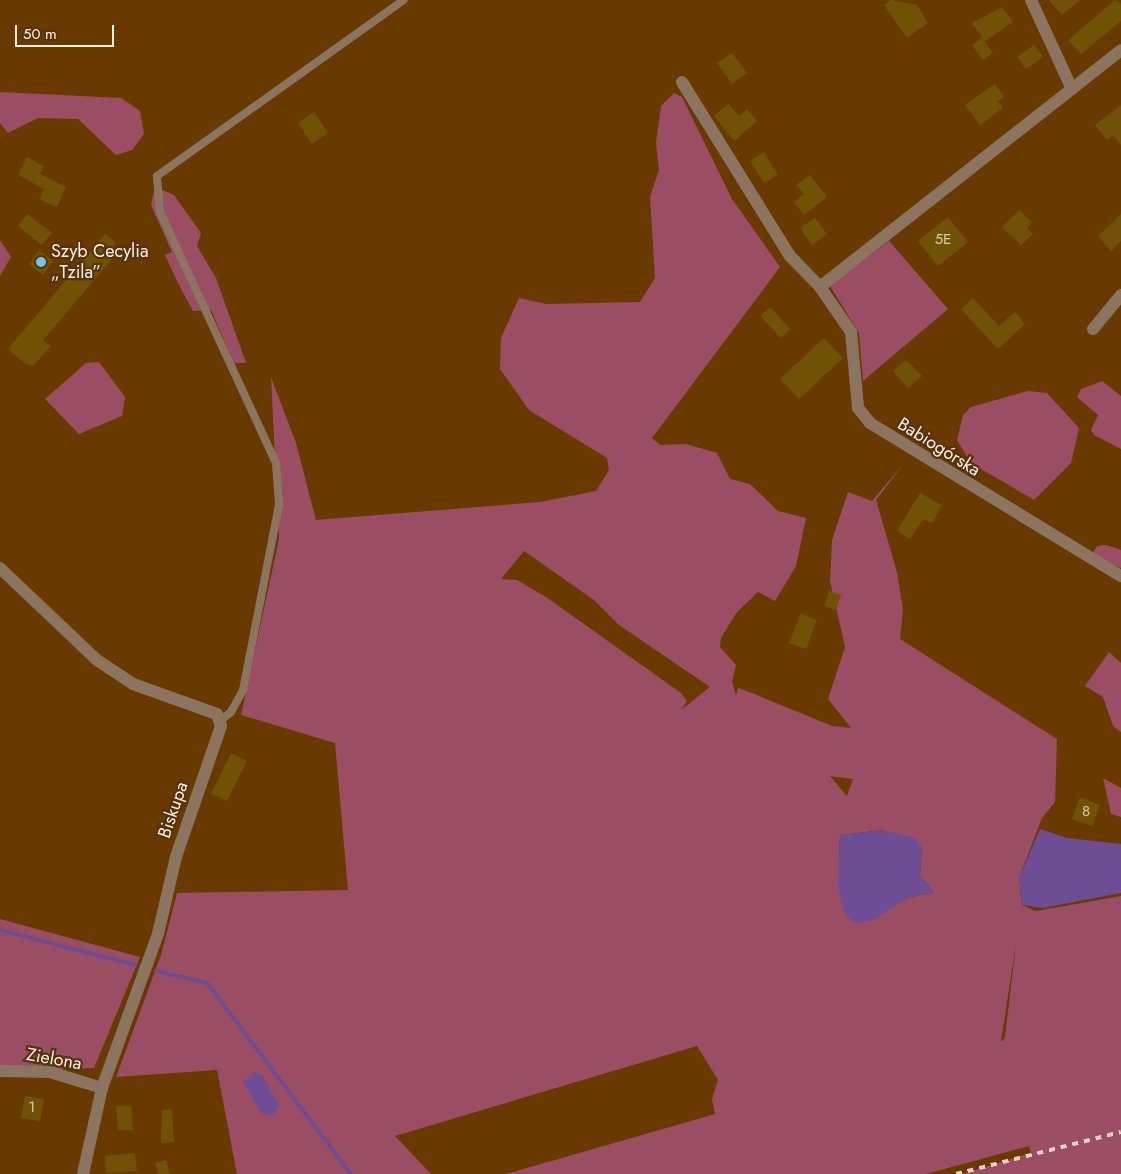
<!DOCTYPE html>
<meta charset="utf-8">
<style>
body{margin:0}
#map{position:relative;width:1121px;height:1174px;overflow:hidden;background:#683a00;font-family:Jost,sans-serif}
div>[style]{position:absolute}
.green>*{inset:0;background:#9b4e63}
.water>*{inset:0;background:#6d4d94}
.stream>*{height:4px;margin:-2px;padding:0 2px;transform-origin:2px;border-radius:2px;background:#6d4d94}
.building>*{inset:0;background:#705205}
.lane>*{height:8px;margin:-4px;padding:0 4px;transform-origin:4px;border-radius:4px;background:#8b7561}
.street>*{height:12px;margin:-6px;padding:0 6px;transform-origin:6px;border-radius:6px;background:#8b7561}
.rail>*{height:4px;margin-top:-2px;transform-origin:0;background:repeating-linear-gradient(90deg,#e5d4c3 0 6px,transparent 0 12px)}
.dots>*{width:14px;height:14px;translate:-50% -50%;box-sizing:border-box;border:2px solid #56330b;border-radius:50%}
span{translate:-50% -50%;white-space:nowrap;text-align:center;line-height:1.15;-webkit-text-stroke:4.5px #56330b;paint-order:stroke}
.number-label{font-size:15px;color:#d9c9ae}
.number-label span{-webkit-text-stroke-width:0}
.poi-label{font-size:18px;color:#fcf1e7}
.left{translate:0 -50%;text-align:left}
.street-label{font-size:18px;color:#fcf1e7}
.scale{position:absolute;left:15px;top:25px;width:99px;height:22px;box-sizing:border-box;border:2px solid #fcf1e7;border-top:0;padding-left:6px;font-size:15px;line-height:18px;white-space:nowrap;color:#fcf1e7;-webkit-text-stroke:4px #56330b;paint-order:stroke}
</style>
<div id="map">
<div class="green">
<i style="clip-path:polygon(0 92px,121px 98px,140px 111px,144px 134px,132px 150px,116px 155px,78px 119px,38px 118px,8px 133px,0 123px)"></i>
<i style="clip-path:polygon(evenodd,674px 93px,682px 97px,732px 199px,780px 267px,652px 438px,660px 445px,686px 444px,717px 453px,730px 479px,750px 484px,778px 511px,806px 518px,796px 566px,775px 601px,758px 592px,737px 612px,721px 638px,720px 647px,736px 665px,732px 682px,736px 695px,738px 688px,747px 691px,832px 726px,851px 728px,828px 699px,845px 647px,830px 581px,832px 540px,848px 492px,872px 501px,904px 463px,876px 500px,897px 572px,903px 610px,900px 639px,1057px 739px,1055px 802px,1042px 818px,1019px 878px,1022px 905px,1036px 911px,1121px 896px,1121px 1174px,962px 1174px,1031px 1153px,1029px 1146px,926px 1174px,506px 1174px,715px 1114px,712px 1099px,718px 1080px,697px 1046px,395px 1136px,431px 1174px,237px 1174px,217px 1070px,116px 1077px,161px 955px,177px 893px,348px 890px,335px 743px,241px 715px,279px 539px,271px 377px,296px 443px,316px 520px,540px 502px,596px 491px,609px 470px,607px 458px,529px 410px,500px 369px,501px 338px,519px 298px,546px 304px,640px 302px,655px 278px,650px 197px,659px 170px,656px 143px,661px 106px,674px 93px,524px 551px,594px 600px,619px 625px,710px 687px,681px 710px,687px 701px,681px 693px,546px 597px,517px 580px,501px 579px,524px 551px,674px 93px,830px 776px,853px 779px,847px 796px,846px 795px,830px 776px,674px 93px,883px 830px,922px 848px,920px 876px,934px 892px,907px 898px,839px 858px,840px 835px,883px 830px,674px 93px,1016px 944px,1005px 1037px,1002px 1041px,1001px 1041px,1016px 944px)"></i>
<i style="clip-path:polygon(155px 187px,174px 195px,201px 233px,197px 246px,216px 278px,246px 363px,234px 363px,211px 310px,193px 311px,178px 283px,165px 255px,172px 252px,151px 205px)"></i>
<i style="clip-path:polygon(0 240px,11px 257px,0 276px)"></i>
<i style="clip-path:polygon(889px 241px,948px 309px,863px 381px,859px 333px,830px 286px)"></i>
<i style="clip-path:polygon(99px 362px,125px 397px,122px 416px,79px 434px,45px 399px,86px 363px)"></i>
<i style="clip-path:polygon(1102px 381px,1121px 396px,1121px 449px,1094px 435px,1091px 430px,1098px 415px,1077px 397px,1081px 389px)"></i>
<i style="clip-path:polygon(1028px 391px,1047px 393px,1079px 428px,1071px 463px,1034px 500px,971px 463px,957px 440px,963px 415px,971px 407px)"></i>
<i style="clip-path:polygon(1106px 545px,1121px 550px,1121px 568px,1091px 556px,1097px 546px)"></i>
<i style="clip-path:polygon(1109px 652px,1121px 663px,1121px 732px,1113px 726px,1103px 697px,1085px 686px)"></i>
<i style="clip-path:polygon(1103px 778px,1121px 788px,1121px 817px,1111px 814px)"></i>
<i style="clip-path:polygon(0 919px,140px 957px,94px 1068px,0 1072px)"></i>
</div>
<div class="water">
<i style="clip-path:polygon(1040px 829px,1067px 838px,1121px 844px,1121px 893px,1043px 908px,1022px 905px,1019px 878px)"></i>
<i style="clip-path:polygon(883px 830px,915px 838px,922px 847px,920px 876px,934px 892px,907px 898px,873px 920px,855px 923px,845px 915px,838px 887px,840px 835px)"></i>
<i style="clip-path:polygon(255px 1072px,262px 1075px,279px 1105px,274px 1116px,261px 1113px,243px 1082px)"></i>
</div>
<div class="stream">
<i style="left:0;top:930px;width:139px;rotate:14.5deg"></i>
<i style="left:156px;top:971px;width:52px;rotate:13.2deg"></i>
<i style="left:207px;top:983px;width:239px;rotate:53deg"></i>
</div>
<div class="building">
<i style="clip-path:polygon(891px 0,917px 5px,928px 23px,907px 38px,884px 5px)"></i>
<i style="clip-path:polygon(1049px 0,1080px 0,1062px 15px)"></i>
<i style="clip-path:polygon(1115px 0,1121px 4px,1121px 21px,1081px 54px,1068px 40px)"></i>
<i style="clip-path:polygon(1002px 7px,1013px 22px,985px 41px,972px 23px)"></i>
<i style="clip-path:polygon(982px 38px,993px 53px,983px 60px,972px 45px)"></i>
<i style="clip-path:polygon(1034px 45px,1043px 57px,1026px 69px,1017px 57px)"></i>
<i style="clip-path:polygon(732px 53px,747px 73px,732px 84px,717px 63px)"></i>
<i style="clip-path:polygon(995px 84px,1004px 97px,998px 101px,1003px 108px,980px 125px,965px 105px)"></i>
<i style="clip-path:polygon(728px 104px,739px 116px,747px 109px,757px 121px,734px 141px,714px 116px)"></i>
<i style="clip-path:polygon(1121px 105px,1121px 145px,1113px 135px,1107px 140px,1095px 125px)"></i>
<i style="clip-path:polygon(314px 112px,328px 133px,312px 144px,298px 123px)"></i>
<i style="clip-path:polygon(764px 152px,778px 175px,764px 183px,750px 161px)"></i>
<i style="clip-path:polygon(27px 157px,44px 166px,40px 174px,66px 187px,57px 207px,39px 199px,44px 189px,18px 175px)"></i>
<i style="clip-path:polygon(810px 175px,827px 197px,804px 215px,794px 202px,804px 194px,796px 185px)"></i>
<i style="clip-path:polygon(1019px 210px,1032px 222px,1027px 228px,1033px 234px,1021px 245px,1002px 227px)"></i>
<i style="clip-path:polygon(27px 214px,52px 233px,42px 245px,18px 226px)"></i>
<i style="clip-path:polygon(1121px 214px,1121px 241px,1111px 251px,1098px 236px)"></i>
<i style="clip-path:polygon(948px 217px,968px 242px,938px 266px,918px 241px)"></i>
<i style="clip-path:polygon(815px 218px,827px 234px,812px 245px,800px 228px)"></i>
<i style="clip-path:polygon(105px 234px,116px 243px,108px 256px,112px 259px,43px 340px,51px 346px,33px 366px,24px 363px,8px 349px)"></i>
<i style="clip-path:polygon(39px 250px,53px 261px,43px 275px,29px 264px)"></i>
<i style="clip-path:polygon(973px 298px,999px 326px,1015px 312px,1025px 324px,998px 349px,961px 309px)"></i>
<i style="clip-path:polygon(770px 307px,790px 329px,781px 338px,760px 316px)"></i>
<i style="clip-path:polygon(824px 338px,843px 358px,799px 399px,780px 379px)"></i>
<i style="clip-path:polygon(906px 360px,922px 376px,908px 388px,893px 371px)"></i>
<i style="clip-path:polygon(920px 493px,942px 505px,932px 523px,923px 519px,910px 539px,897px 531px)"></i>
<i style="clip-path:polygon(829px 591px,841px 595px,836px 610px,824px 606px)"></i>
<i style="clip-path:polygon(801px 613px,817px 620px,806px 649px,789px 643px)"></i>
<i style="clip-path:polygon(231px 753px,247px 761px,227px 801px,211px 794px)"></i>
<i style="clip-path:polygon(1080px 797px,1100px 805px,1092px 826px,1072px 819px)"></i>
<i style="clip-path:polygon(25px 1096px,44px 1099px,40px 1121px,21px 1118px)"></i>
<i style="clip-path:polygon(116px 1106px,131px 1106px,133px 1130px,118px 1130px)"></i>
<i style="clip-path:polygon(162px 1110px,172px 1110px,174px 1142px,161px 1143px)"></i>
<i style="clip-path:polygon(135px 1153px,137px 1171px,106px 1173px,105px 1156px)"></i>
<i style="clip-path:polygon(166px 1160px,170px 1174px,158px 1174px,155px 1163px)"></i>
</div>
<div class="lane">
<i style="left:220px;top:721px;width:14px;rotate:-39deg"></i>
<i style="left:231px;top:712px;width:25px;rotate:-61deg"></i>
<i style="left:243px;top:690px;width:189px;rotate:-79deg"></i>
<i style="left:279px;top:504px;width:41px;rotate:-94.2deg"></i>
<i style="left:276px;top:463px;width:277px;rotate:-114.8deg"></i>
<i style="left:160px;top:212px;width:36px;rotate:-95deg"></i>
<i style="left:157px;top:176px;width:303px;rotate:-35.5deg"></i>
</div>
<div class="street">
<i style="left:1031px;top:0;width:98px;rotate:65.3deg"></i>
<i style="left:682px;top:82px;width:205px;rotate:58.2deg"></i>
<i style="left:790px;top:256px;width:43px;rotate:45.9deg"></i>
<i style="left:820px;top:287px;width:55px;rotate:55.4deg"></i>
<i style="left:851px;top:332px;width:76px;rotate:84.7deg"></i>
<i style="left:858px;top:408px;width:19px;rotate:51deg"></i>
<i style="left:870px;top:423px;width:294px;rotate:31.4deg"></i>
<i style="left:820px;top:287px;width:383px;rotate:-38.2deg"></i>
<i style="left:1093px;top:329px;width:44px;rotate:-50.5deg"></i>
<i style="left:0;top:568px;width:134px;rotate:43.5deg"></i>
<i style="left:97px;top:660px;width:43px;rotate:33.7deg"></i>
<i style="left:133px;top:684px;width:89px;rotate:19.7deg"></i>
<i style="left:217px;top:714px;width:13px;rotate:72deg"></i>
<i style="left:221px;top:726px;width:139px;rotate:109deg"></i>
<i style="left:176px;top:857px;width:79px;rotate:103.2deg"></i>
<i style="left:158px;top:934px;width:164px;rotate:110deg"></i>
<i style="left:102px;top:1088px;width:88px;rotate:102.5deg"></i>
<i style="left:0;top:1071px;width:50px;rotate:1.1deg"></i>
<i style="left:50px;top:1072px;width:54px;rotate:17.1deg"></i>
</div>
<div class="rail">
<i style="left:956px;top:1174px;width:170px;rotate:-14.3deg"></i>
</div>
<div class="dots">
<i style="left:41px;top:262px;background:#78bff7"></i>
</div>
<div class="number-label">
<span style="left:943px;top:240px">5E</span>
<span style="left:1086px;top:812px">8</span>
<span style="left:32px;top:1108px">1</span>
</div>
<div class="poi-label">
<span class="left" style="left:51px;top:262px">Szyb Cecylia<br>„Tzila”</span>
</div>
<div class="street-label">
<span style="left:939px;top:447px;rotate:32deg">Babiogórska</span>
<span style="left:173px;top:810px;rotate:-71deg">Biskupa</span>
<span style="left:54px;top:1059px;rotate:10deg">Zielona</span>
</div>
<div class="scale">50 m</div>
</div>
